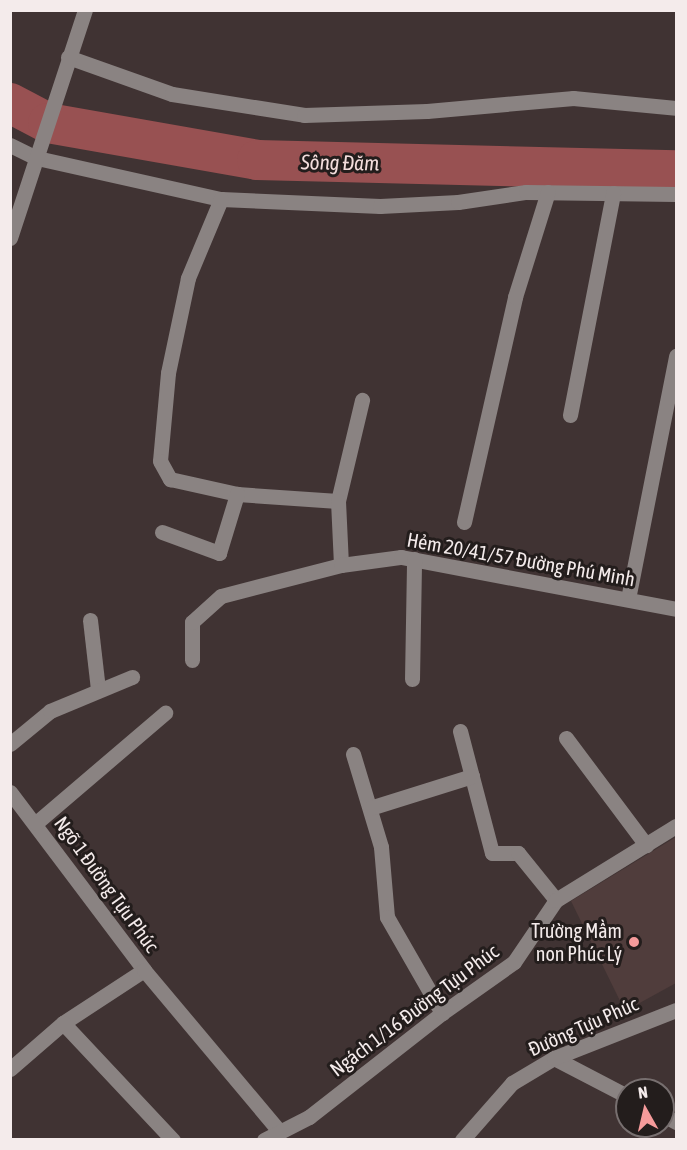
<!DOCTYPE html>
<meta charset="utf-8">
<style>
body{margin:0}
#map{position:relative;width:687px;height:1150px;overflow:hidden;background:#403333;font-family:"Asap Condensed",sans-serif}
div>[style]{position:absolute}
.built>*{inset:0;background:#503d3c}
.river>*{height:40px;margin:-20px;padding:0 20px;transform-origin:20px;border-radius:20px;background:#985152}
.minor>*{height:15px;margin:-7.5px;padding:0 7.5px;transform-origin:7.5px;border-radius:7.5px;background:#8a8382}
.dots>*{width:16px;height:16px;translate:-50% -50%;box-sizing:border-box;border:3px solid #231d1c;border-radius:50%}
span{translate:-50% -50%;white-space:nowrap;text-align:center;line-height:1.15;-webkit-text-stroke:6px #231d1c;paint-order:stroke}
.street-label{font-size:20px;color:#f4ebeb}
.poi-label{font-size:20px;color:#f4ebeb}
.right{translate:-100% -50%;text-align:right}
.water-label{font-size:21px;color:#f3dddc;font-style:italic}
.frame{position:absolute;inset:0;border:12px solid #f4ebeb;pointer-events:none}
.north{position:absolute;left:615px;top:1078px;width:60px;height:60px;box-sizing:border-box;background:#231d1c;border:2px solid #776f6f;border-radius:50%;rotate:352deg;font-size:16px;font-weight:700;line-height:24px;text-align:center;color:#f4ebeb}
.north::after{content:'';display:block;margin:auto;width:21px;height:27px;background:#f59b9b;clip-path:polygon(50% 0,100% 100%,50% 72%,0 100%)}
</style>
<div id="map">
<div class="built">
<i style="clip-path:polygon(676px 837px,676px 983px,625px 1011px,571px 901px)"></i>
</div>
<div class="river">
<i style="left:10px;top:103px;width:43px;rotate:27.8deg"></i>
<i style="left:48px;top:123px;width:212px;rotate:10deg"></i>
<i style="left:257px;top:160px;width:419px;rotate:1.4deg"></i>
</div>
<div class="minor">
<i style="left:68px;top:57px;width:110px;rotate:19.6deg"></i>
<i style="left:172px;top:94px;width:134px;rotate:9deg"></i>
<i style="left:304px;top:115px;width:123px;rotate:-1.9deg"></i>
<i style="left:427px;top:111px;width:147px;rotate:-5.1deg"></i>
<i style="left:573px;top:98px;width:103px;rotate:5.5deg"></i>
<i style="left:10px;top:145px;width:30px;rotate:26deg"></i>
<i style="left:37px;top:158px;width:189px;rotate:12.6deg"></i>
<i style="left:221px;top:199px;width:159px;rotate:2.5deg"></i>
<i style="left:380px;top:206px;width:78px;rotate:-2.9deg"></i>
<i style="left:458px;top:202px;width:69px;rotate:-8.4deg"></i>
<i style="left:526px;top:192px;width:150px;rotate:0.8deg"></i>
<i style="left:221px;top:199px;width:86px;rotate:112.7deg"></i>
<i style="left:188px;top:278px;width:97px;rotate:101.9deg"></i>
<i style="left:168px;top:373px;width:88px;rotate:95.2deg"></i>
<i style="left:160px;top:461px;width:21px;rotate:61deg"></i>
<i style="left:170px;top:479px;width:69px;rotate:12.6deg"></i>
<i style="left:237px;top:494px;width:101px;rotate:4deg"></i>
<i style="left:338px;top:501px;width:104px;rotate:-76.6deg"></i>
<i style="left:10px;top:238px;width:240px;rotate:-71.8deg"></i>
<i style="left:570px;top:415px;width:226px;rotate:-79deg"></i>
<i style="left:338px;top:501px;width:64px;rotate:87.3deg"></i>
<i style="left:464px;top:522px;width:231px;rotate:-77.2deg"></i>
<i style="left:515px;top:297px;width:110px;rotate:-72.6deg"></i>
<i style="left:162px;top:532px;width:61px;rotate:20.2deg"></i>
<i style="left:219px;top:553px;width:62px;rotate:-73deg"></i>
<i style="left:628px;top:599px;width:248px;rotate:-78.8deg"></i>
<i style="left:90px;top:620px;width:69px;rotate:83.4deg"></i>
<i style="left:192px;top:660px;width:38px;rotate:-90deg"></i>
<i style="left:192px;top:622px;width:39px;rotate:-42deg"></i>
<i style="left:221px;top:596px;width:124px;rotate:-14.5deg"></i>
<i style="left:341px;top:565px;width:61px;rotate:-7.6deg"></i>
<i style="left:401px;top:557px;width:280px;rotate:10.7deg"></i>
<i style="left:412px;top:679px;width:120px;rotate:-89deg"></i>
<i style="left:460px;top:731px;width:126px;rotate:75.3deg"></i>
<i style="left:492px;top:853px;width:26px"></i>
<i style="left:518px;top:853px;width:60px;rotate:51deg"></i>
<i style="left:566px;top:738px;width:134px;rotate:53.2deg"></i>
<i style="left:10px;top:744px;width:52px;rotate:-39.5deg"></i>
<i style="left:50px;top:711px;width:89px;rotate:-22.5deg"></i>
<i style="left:353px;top:754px;width:97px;rotate:73.2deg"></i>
<i style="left:381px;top:847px;width:70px;rotate:85.1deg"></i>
<i style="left:387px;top:917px;width:111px;rotate:60.2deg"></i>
<i style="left:10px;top:792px;width:223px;rotate:53deg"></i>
<i style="left:144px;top:970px;width:97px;rotate:146.8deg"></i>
<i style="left:63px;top:1023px;width:70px;rotate:139deg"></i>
<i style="left:370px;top:808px;width:107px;rotate:-17.4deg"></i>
<i style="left:36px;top:823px;width:170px;rotate:-40.5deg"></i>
<i style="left:144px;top:970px;width:210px;rotate:50deg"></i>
<i style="left:63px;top:1023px;width:161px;rotate:46.8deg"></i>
<i style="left:554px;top:1058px;width:82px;rotate:27.5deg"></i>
<i style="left:663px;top:1115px;width:15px;rotate:28deg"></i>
<i style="left:264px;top:1140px;width:51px;rotate:-27.1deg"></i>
<i style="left:309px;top:1117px;width:169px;rotate:-38deg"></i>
<i style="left:442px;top:1013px;width:88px;rotate:-35.3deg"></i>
<i style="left:514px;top:962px;width:75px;rotate:-55.9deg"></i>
<i style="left:556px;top:900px;width:141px;rotate:-31.7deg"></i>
<i style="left:462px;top:1140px;width:76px;rotate:-48.7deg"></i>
<i style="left:512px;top:1083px;width:49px;rotate:-30.8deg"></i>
<i style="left:554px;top:1058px;width:131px;rotate:-21.5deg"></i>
</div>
<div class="dots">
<i style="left:634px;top:942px;background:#f59b9b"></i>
</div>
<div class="street-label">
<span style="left:521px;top:559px;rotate:10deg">Hẻm 20/41/57 Đường Phú Minh</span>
<span style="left:107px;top:884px;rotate:54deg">Ngõ 1 Đường Tựu Phúc</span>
<span style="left:414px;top:1010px;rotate:-37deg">Ngách 1/16 Đường Tựu Phúc</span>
<span style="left:583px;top:1026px;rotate:-24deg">Đường Tựu Phúc</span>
</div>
<div class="poi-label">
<span class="right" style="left:622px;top:942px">Trường Mầm<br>non Phúc Lý</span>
</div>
<div class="water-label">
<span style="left:340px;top:162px;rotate:1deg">Sông Đăm</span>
</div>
<div class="frame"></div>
<div class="north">N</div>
</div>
